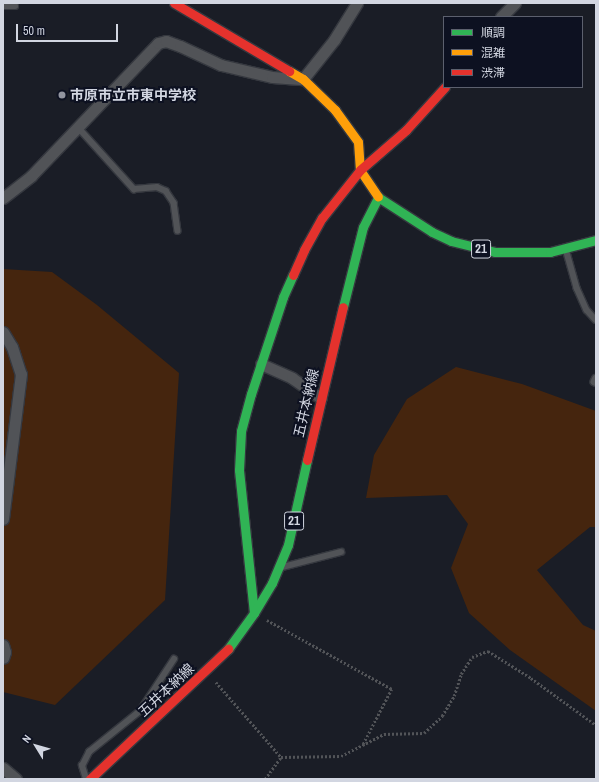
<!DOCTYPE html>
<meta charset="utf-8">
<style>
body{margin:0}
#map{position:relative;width:599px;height:782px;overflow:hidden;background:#1a1d26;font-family:"Archivo Narrow","Noto Sans JP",sans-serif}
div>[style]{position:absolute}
.green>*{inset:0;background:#45250e}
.path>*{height:2.5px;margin-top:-1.25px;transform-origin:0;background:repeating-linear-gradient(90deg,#525458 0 2px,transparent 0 4px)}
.roads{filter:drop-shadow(1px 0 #35383f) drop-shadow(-1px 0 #35383f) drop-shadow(0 1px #35383f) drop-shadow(0 -1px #35383f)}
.lane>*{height:5.5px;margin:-2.75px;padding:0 2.75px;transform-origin:2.75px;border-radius:2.75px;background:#515357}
.street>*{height:11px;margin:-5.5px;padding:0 5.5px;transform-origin:5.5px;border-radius:5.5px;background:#515357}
.fast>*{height:9px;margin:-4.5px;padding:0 4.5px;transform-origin:4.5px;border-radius:4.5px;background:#30b455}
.slow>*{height:9px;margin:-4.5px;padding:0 4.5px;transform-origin:4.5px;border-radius:4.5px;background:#ff9f0a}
.jam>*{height:9px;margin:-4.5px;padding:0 4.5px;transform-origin:4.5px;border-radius:4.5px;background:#e5322d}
.dots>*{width:11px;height:11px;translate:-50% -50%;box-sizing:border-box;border:2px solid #0d1121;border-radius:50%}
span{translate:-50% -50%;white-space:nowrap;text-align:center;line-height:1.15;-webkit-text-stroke:4px #0d1121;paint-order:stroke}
.shield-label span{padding:1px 3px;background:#0d1121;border:1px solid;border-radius:3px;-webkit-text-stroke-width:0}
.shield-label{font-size:13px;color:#d2d6e1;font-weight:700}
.poi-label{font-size:14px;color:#d2d6e1;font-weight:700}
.left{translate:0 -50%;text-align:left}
.street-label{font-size:14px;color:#d2d6e1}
.frame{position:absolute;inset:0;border:4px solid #d2d6e1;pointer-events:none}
.legend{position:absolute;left:443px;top:16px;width:140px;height:72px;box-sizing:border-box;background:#0d1121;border:1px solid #5c606e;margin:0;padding:5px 7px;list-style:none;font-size:12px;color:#d2d6e1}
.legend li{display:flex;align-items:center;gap:8px;height:20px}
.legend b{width:20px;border:1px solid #5c606e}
.north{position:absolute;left:16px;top:726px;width:40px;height:40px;-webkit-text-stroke:3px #0d1121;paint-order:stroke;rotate:307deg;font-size:11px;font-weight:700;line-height:16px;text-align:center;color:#d2d6e1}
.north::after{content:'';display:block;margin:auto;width:14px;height:18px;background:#d2d6e1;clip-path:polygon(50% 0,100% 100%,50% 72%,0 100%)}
.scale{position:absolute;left:16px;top:24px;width:102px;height:18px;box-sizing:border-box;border:2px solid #d2d6e1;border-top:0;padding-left:5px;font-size:12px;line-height:14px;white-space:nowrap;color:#d2d6e1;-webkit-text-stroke:3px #0d1121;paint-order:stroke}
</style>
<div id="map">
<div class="green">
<i style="clip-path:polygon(3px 269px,52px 272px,97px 305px,179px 373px,165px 600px,55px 705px,3px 692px)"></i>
<i style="clip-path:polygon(456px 367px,522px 384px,596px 411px,596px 527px,590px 527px,537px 570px,583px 625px,596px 631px,596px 711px,510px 650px,469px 613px,451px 568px,468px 524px,447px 495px,366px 498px,374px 455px,407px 399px)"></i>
</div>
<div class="path">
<i style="left:267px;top:620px;width:143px;rotate:28.9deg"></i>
<i style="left:392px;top:689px;width:63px;rotate:117.4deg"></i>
<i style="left:216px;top:682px;width:99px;rotate:49.1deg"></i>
<i style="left:281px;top:757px;width:60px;rotate:-1deg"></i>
<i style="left:341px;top:756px;width:48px;rotate:-27.1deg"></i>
<i style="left:384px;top:734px;width:40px;rotate:-1.4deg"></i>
<i style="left:424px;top:733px;width:25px;rotate:-43deg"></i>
<i style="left:442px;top:716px;width:23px;rotate:-59deg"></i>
<i style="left:454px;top:696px;width:23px;rotate:-72deg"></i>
<i style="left:461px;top:674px;width:20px;rotate:-57deg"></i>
<i style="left:472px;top:657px;width:17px;rotate:-21deg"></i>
<i style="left:488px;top:651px;width:51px;rotate:32.1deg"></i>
<i style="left:531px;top:678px;width:80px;rotate:35.9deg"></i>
<i style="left:265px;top:779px;width:27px;rotate:-54deg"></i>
</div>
<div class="roads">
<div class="lane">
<i style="left:3px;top:6px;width:12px"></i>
<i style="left:78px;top:127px;width:84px;rotate:47.9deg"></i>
<i style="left:134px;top:189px;width:23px;rotate:-5deg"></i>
<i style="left:157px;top:187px;width:10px;rotate:24deg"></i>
<i style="left:166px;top:191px;width:14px;rotate:56deg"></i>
<i style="left:174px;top:203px;width:28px;rotate:82deg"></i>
<i style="left:566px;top:249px;width:41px;rotate:74.2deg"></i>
<i style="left:577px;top:288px;width:24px;rotate:66deg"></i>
<i style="left:587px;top:310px;width:13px;rotate:48deg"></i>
<i style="left:596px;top:378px;width:4px;rotate:117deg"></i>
<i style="left:594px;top:382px;width:2px;rotate:27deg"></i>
<i style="left:283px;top:567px;width:60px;rotate:-14.5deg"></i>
<i style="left:86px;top:779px;width:14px;rotate:-107deg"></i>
<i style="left:82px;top:766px;width:16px;rotate:-63deg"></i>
<i style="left:89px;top:752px;width:65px;rotate:-38.8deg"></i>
<i style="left:140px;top:711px;width:62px;rotate:-56.8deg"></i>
</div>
<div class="street">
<i style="left:501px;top:17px;width:20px;rotate:-45deg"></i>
<i style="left:3px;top:198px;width:36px;rotate:-38deg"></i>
<i style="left:31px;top:176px;width:184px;rotate:-46.3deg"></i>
<i style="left:158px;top:43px;width:8px;rotate:-14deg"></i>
<i style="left:166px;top:41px;width:15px;rotate:20deg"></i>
<i style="left:180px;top:46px;width:45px;rotate:24.9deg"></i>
<i style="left:221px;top:65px;width:52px;rotate:13.2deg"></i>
<i style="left:272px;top:77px;width:31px;rotate:4deg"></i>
<i style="left:303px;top:79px;width:50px;rotate:-51.5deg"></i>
<i style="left:334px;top:40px;width:44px;rotate:-58.1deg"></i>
<i style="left:3px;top:332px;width:17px;rotate:59deg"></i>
<i style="left:12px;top:347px;width:28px;rotate:72deg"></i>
<i style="left:21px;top:374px;width:146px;rotate:97.1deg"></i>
<i style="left:261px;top:364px;width:34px;rotate:24deg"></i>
<i style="left:292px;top:378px;width:35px;rotate:35deg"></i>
<i style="left:3px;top:645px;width:7px;rotate:74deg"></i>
<i style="left:5px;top:652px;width:6px;rotate:108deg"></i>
<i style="left:3px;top:768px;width:17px;rotate:40deg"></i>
</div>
<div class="fast">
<i style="left:343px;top:307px;width:82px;rotate:-76deg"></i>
<i style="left:363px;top:227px;width:34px;rotate:-63deg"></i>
<i style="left:378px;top:197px;width:64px;rotate:32.9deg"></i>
<i style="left:432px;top:232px;width:21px;rotate:25deg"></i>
<i style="left:451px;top:241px;width:45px;rotate:14deg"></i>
<i style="left:495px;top:252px;width:55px"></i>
<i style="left:550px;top:252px;width:48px;rotate:-14.6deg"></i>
<i style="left:254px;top:613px;width:144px;rotate:-96deg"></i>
<i style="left:239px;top:470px;width:39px;rotate:-87deg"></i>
<i style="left:241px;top:431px;width:38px;rotate:-75deg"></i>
<i style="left:251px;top:394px;width:102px;rotate:-71.7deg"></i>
<i style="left:283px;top:297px;width:24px;rotate:-66deg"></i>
<i style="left:228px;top:649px;width:44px;rotate:-54.2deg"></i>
<i style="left:254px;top:613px;width:35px;rotate:-59deg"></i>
<i style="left:272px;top:583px;width:41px;rotate:-67.2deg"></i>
<i style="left:288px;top:545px;width:87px;rotate:-77.4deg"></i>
</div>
<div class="slow">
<i style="left:289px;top:71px;width:16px;rotate:30deg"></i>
<i style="left:303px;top:79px;width:45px;rotate:44.1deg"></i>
<i style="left:335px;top:110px;width:39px;rotate:54deg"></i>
<i style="left:358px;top:142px;width:28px;rotate:86deg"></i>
<i style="left:360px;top:170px;width:32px;rotate:56deg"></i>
</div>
<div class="jam">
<i style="left:174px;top:3px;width:134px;rotate:30.6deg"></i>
<i style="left:293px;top:275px;width:27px;rotate:-66deg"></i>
<i style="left:304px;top:250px;width:37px;rotate:-61deg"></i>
<i style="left:322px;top:218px;width:61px;rotate:-51.6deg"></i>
<i style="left:360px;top:170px;width:61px;rotate:-41deg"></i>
<i style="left:406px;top:130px;width:58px;rotate:-47.8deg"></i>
<i style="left:307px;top:460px;width:157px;rotate:-76.8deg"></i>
<i style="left:90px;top:779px;width:190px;rotate:-43.3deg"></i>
</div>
</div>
<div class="dots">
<i style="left:62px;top:95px;background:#9295a0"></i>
</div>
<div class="shield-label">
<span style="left:481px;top:249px">21</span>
<span style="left:294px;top:521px">21</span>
</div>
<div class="poi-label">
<span class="left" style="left:70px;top:95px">市原市立市東中学校</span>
</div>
<div class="street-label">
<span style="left:306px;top:403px;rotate:-77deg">五井本納線</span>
<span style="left:166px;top:690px;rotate:-43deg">五井本納線</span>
</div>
<div class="frame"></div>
<ul class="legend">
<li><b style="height:5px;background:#30b455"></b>順調</li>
<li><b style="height:5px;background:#ff9f0a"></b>混雑</li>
<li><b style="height:5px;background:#e5322d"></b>渋滞</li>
</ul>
<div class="north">N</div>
<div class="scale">50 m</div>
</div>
